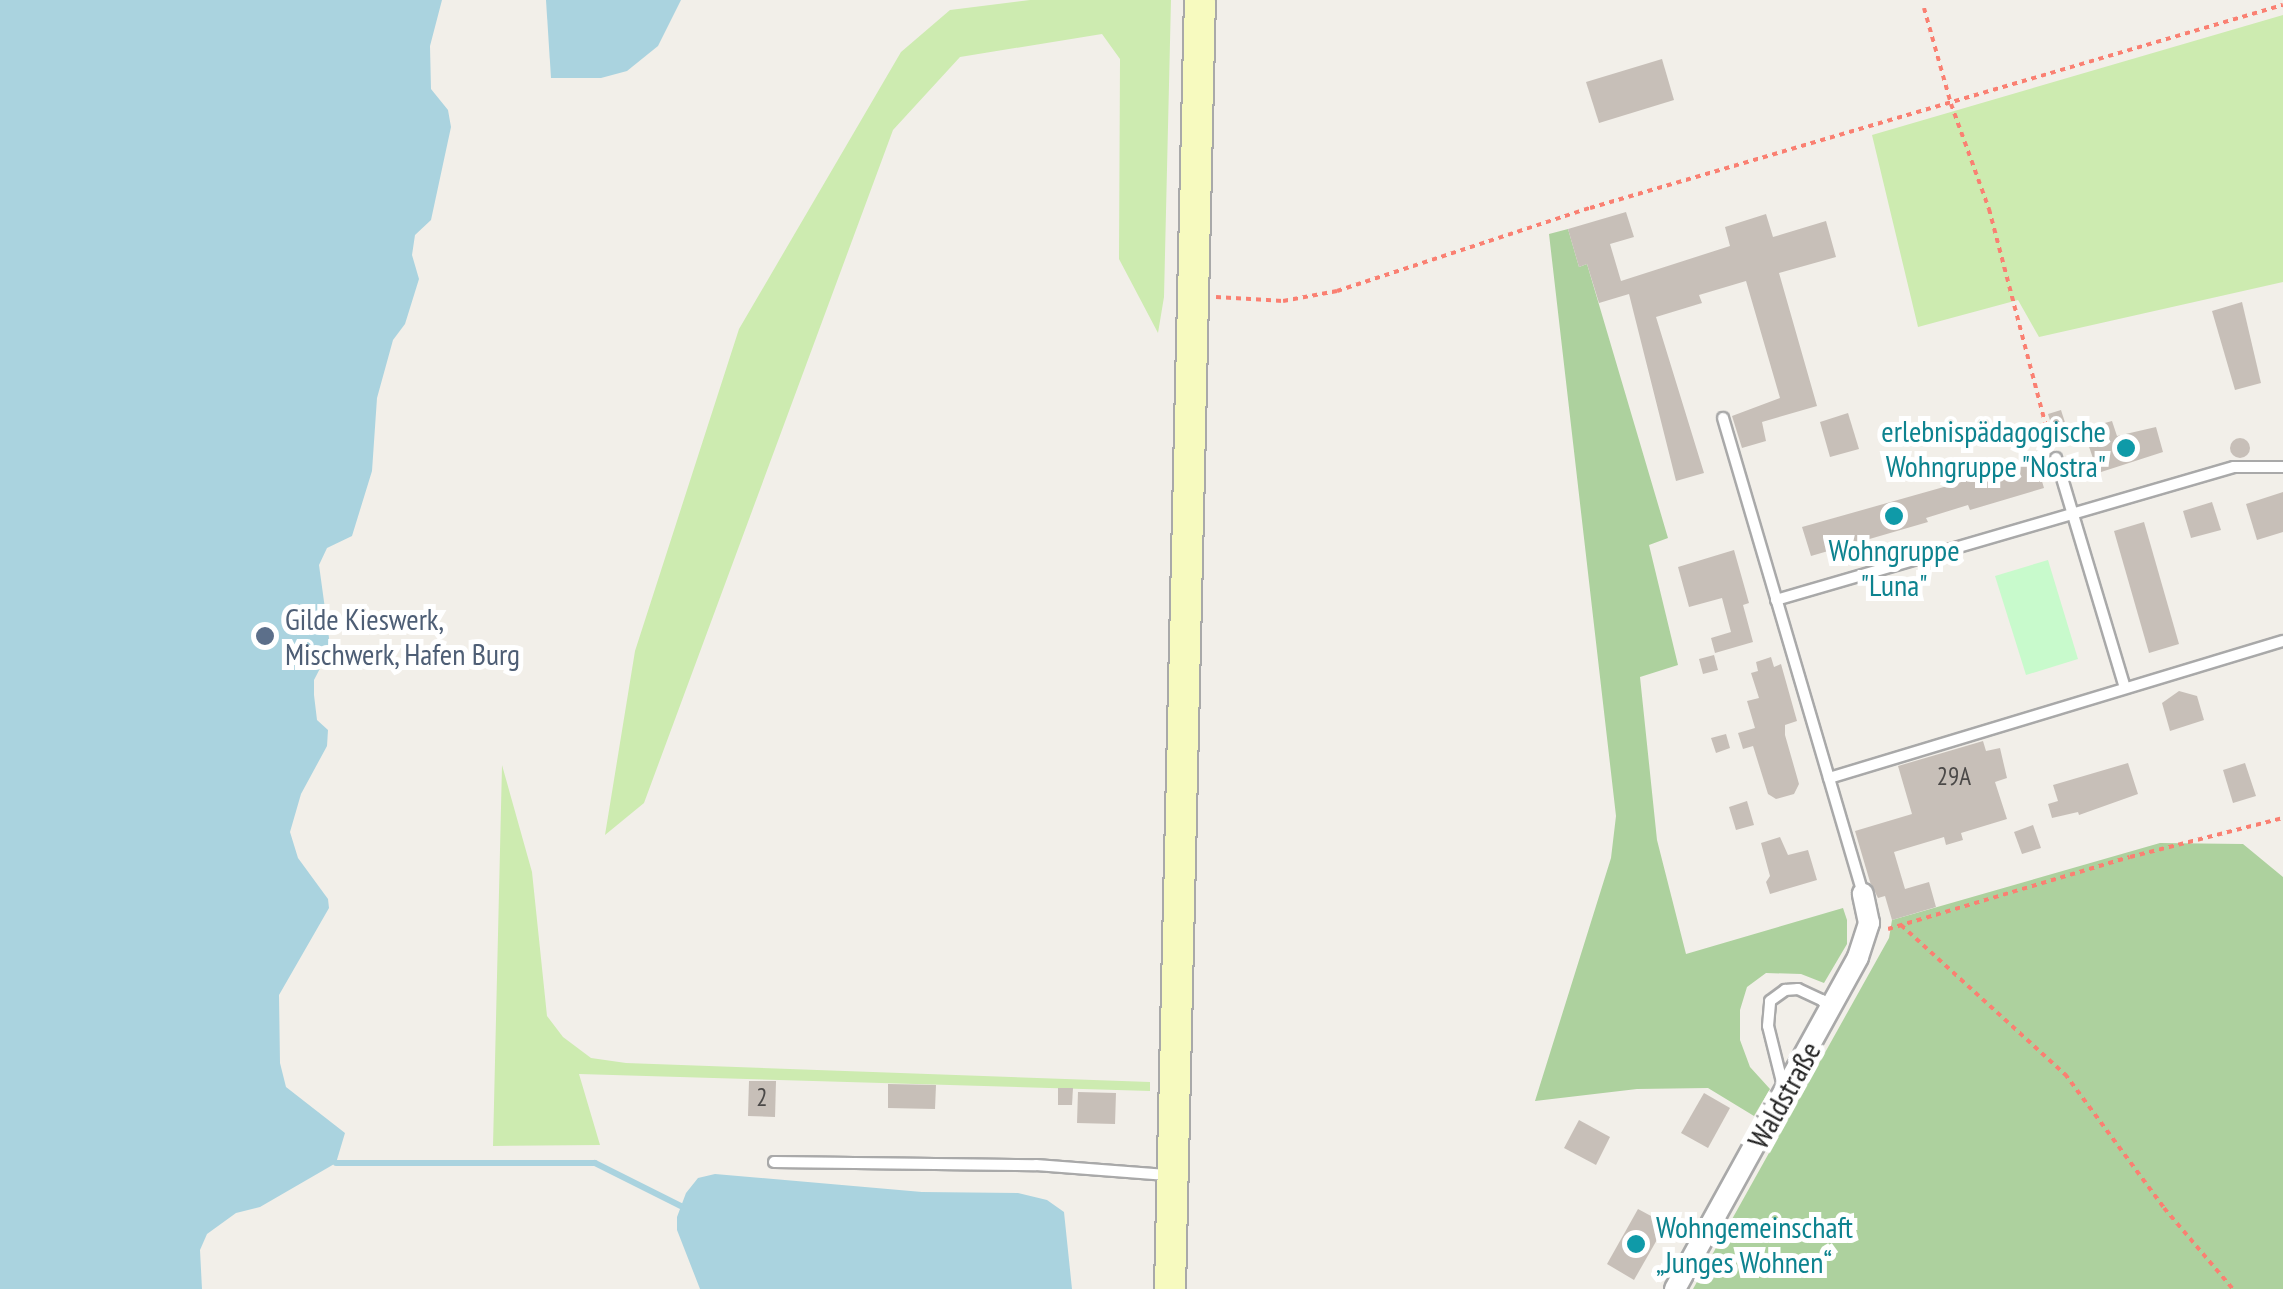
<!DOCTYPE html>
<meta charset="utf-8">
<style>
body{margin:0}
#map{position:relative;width:2283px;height:1289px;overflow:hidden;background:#f2efe9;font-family:"PT Sans Narrow",sans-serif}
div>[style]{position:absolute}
.grass>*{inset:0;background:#cdebb0}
.forest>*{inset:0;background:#add19e}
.park>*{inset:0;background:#c8facc}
.water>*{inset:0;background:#aad3df}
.stream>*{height:6px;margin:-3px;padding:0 3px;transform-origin:3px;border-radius:3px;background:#aad3df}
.building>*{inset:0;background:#c7bfb8}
.round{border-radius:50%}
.path>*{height:4px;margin-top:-2px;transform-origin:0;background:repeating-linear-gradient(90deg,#fa8072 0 5px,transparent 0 10px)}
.roads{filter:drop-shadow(2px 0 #a9a9a9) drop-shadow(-2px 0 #a9a9a9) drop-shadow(0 2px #a9a9a9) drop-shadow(0 -2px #a9a9a9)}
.lane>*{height:10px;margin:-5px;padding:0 5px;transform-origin:5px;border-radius:5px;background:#fff}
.street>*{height:20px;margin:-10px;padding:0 10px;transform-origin:10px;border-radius:10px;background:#fff}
.secondary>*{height:30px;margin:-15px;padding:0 15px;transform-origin:15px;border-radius:15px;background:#f7fabf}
.dots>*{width:28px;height:28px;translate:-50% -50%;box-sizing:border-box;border:5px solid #fff;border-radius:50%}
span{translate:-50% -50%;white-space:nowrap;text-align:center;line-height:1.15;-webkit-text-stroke:10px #fff;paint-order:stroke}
.number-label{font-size:25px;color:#4b4948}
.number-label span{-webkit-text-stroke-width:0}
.culture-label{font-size:30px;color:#0d838f}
.right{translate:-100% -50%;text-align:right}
.left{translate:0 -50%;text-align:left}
.service-label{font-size:30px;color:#4e5e75}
.street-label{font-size:30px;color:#222}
</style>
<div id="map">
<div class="grass">
<i style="clip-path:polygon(1030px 0,1171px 0,1164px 297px,1158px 333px,1119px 259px,1120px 59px,1102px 34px,960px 57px,893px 130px,644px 803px,605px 835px,635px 651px,739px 329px,901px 52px,950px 10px)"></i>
<i style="clip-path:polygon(2283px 15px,2283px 282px,2039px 337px,2018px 300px,1918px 327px,1872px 135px)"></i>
<i style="clip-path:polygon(502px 765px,532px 872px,547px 1016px,563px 1037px,591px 1058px,626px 1063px,1150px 1082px,1150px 1091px,579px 1074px,600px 1145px,493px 1146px)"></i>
</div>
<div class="forest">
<i style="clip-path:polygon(1568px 229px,1579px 267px,1587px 264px,1668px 538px,1649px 545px,1678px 665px,1640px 677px,1657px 840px,1686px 954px,1843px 908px,1847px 920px,1847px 944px,1824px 983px,1801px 974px,1766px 973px,1747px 987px,1740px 1010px,1740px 1040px,1750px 1067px,1770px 1089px,1754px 1116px,1708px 1088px,1637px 1089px,1535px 1101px,1611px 858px,1616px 816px,1549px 234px)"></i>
<i style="clip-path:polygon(2160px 843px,2243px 844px,2283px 877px,2283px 1289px,1693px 1289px,1889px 938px,1892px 920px)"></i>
</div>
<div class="park">
<i style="clip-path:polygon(2048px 560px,2078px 659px,2026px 675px,1995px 576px)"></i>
</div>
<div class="water">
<i style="clip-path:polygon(0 0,442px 0,430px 46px,431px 89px,448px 110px,451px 127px,431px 220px,415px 235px,412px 255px,419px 279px,405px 324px,393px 340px,377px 398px,372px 471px,352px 536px,327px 548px,319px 565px,329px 638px,327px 655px,314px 680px,314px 695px,317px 720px,328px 730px,327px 746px,301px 794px,290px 832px,298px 858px,328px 899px,329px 908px,279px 995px,280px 1063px,286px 1087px,345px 1133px,336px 1163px,260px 1207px,236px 1213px,207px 1234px,200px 1250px,202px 1289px,0 1289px)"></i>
<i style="clip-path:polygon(546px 0,681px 0,658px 46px,627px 71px,601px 78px,551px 78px)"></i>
<i style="clip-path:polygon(715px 1174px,922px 1192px,1018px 1193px,1047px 1200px,1064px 1212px,1072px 1289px,700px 1289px,677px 1230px,677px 1217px,686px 1193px,698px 1178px)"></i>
</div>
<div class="stream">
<i style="left:336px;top:1163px;width:259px"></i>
<i style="left:595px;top:1163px;width:96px;rotate:26.6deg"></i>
</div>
<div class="building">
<i style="clip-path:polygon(1662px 59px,1674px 100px,1599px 123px,1586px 82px)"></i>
<i style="clip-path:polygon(1626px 212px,1634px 237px,1610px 244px,1621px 281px,1730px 246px,1725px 227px,1766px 214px,1773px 237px,1826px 221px,1836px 257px,1779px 273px,1817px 406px,1762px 422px,1766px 441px,1742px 448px,1732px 416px,1780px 398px,1746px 281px,1699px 295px,1702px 303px,1656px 317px,1704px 473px,1676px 481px,1629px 294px,1599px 303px,1587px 264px,1579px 267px,1568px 229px)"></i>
<i style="clip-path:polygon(2242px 302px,2261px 383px,2235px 390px,2212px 311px)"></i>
<i style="clip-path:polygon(2061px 410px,2068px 432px,2055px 436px,2048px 414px)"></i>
<i style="clip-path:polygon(1848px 413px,1859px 449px,1830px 457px,1820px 422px)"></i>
<i style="clip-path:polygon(2112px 421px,2117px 436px,2156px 427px,2163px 452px,2098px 473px,2083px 429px)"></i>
<i class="round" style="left:2230px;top:438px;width:20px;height:20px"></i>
<i style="clip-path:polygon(2036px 461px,2044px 488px,1970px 510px,1968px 505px,1926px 518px,1928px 522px,1811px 556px,1802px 527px)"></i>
<i style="clip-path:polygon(2283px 492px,2283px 532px,2257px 540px,2246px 504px)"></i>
<i style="clip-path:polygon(2212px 502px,2221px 530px,2191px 538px,2183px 511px)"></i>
<i style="clip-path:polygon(2144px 522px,2179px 644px,2149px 653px,2114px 531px)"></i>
<i style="clip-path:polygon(1734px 550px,1749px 603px,1743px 605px,1753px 642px,1715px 653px,1711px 638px,1731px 632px,1722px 598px,1689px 607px,1678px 567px)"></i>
<i style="clip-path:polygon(1714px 655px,1718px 670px,1703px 674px,1699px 659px)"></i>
<i style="clip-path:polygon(1771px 657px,1774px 667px,1781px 664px,1797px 721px,1785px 725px,1785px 735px,1799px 784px,1794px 794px,1776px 799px,1768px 794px,1753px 746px,1743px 749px,1738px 733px,1755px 728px,1747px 701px,1759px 698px,1751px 673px,1758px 671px,1756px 662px)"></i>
<i style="clip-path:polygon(2179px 691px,2197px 696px,2204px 720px,2170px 731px,2162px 703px)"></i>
<i style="clip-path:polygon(1726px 734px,1730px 748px,1716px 753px,1711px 738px)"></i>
<i style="clip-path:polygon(1983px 741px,1986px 751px,2000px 748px,2007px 778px,1995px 782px,2007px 819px,1961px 833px,1963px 840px,1946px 845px,1944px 837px,1894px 852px,1905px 889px,1929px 882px,1936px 907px,1892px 920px,1885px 896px,1878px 898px,1870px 882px,1855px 831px,1912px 814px,1898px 766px)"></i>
<i style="clip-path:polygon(2128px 763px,2138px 794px,2079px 815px,2078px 812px,2052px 818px,2048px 804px,2058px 801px,2053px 785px)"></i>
<i style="clip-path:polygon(2245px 763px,2256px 796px,2233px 803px,2223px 770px)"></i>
<i style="clip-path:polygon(1747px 801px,1754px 825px,1736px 830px,1729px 807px)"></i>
<i style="clip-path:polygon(2033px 825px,2041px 848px,2022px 854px,2014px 832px)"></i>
<i style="clip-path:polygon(1780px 837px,1788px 855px,1808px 850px,1817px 880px,1770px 894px,1766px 882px,1770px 876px,1761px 843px)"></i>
<i style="clip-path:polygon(749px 1081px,776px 1081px,775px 1117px,748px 1116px)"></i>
<i style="clip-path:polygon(888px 1084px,936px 1085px,935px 1109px,888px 1108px)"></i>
<i style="clip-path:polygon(1058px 1088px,1073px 1088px,1072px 1105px,1058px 1105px)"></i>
<i style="clip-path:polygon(1078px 1092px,1116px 1093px,1115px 1124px,1077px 1123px)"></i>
<i style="clip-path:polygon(1704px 1093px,1730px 1108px,1708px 1148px,1681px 1133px)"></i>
<i style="clip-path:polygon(1579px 1120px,1610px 1137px,1596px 1165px,1564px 1148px)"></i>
<i style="clip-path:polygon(1638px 1209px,1666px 1224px,1634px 1280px,1607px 1264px)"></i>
</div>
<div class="path">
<i style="left:1924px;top:8px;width:100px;rotate:74.3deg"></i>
<i style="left:1951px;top:104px;width:112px;rotate:70.1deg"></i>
<i style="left:1989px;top:209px;width:244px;rotate:75.3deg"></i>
<i style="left:1216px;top:297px;width:67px;rotate:3.4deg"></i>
<i style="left:1283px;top:301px;width:55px;rotate:-10.5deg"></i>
<i style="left:1337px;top:291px;width:266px;rotate:-18.2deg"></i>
<i style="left:1590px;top:208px;width:722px;rotate:-16.33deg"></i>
<i style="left:1901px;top:925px;width:222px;rotate:42.3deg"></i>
<i style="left:2065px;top:1074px;width:167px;rotate:53.5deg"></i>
<i style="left:2164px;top:1208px;width:106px;rotate:49.6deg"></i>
<i style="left:1888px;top:929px;width:252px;rotate:-16.6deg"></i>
<i style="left:2130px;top:857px;width:158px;rotate:-14.3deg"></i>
</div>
<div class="roads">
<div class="lane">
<i style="left:1723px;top:418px;width:496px;rotate:73.6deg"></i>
<i style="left:2056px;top:458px;width:240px;rotate:73.3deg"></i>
<i style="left:1776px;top:600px;width:477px;rotate:-16.2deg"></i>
<i style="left:2234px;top:467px;width:49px"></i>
<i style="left:1829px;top:778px;width:474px;rotate:-16.8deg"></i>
<i style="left:1784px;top:1090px;width:66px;rotate:-104deg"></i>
<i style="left:1768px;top:1026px;width:25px;rotate:-85deg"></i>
<i style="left:1770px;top:1001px;width:19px;rotate:-36deg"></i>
<i style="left:1785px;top:990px;width:13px;rotate:-4deg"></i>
<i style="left:1798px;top:989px;width:26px;rotate:25deg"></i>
<i style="left:1822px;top:1000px;width:14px;rotate:54deg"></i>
<i style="left:774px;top:1162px;width:262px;rotate:0.7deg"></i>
<i style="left:1036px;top:1165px;width:131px;rotate:4.4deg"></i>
</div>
<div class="street">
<i style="left:1675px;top:1289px;width:379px;rotate:-61.1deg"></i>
<i style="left:1858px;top:957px;width:36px;rotate:-72deg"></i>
<i style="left:1869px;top:923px;width:30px;rotate:-102deg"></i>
</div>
<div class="secondary">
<i style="left:1170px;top:1289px;width:1289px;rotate:-88.67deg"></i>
</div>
</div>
<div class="dots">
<i style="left:2126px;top:448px;background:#0f9aa8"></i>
<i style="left:1894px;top:516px;background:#0f9aa8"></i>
<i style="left:265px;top:636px;background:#5c6f8a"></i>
<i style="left:1636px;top:1244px;background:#0f9aa8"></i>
</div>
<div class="number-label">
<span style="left:1954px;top:776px">29A</span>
<span style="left:762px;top:1097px">2</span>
</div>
<div class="culture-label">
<span class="right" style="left:2106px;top:448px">erlebnispädagogische<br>Wohngruppe "Nostra"</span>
<span style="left:1894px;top:567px">Wohngruppe<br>"Luna"</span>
<span class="left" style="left:1656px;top:1244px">Wohngemeinschaft<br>„Junges Wohnen“</span>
</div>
<div class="service-label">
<span class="left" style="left:285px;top:636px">Gilde Kieswerk,<br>Mischwerk, Hafen Burg</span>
</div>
<div class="street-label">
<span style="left:1784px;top:1095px;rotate:-61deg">Waldstraße</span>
</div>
</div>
